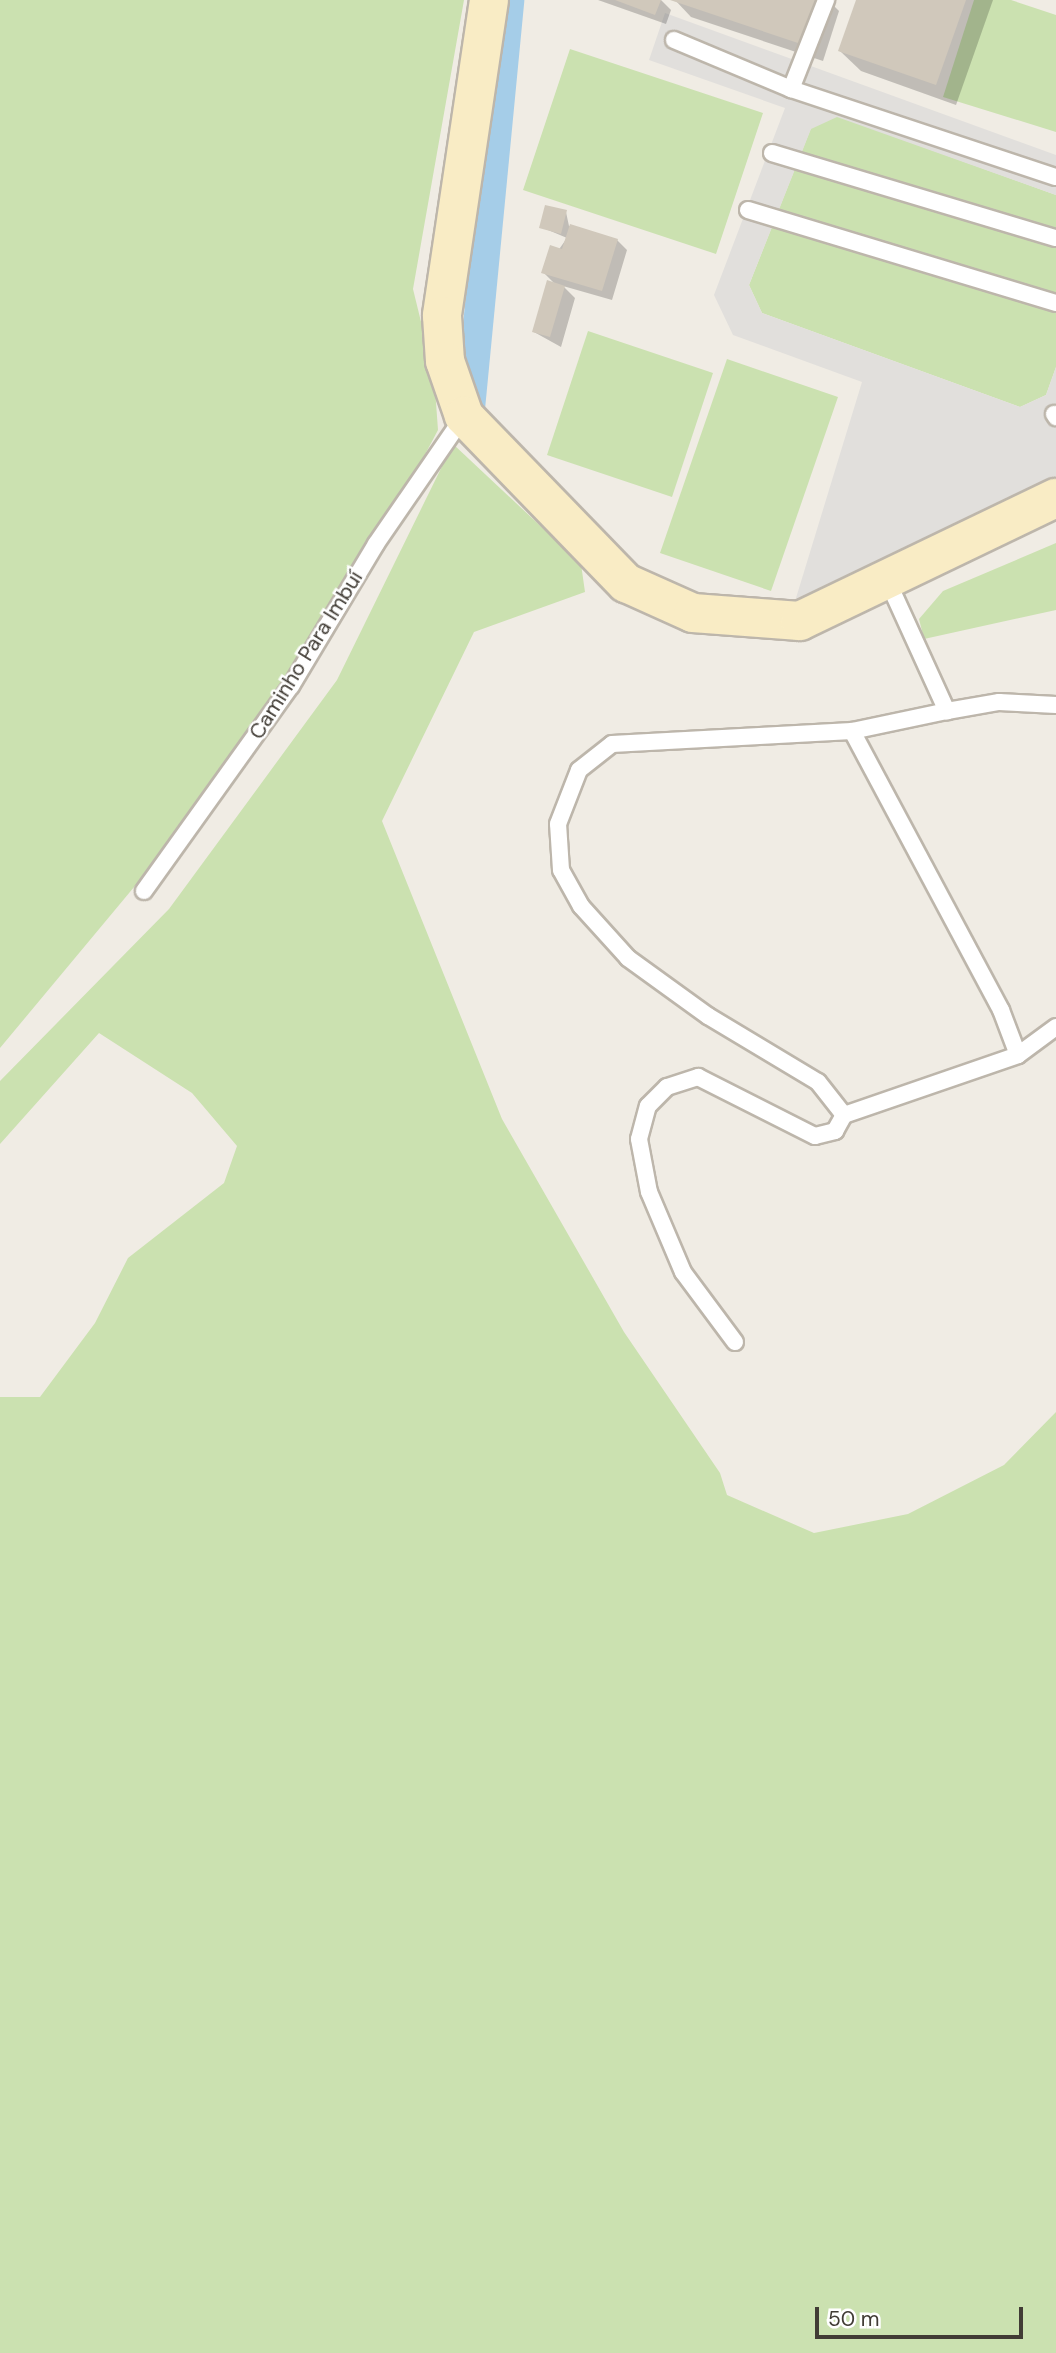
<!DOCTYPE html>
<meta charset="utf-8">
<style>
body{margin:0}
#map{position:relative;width:1056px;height:2353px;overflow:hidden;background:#f0ece4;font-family:"DM Sans",sans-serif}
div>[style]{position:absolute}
.green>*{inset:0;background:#cbe1b0}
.parking>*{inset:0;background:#e1dfdc}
.shadow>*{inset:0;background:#0003}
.canal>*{height:30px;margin:-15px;padding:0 15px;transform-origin:15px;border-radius:15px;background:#a5cde8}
.building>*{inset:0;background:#d0c8bb}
.roads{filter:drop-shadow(2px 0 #bdb6ab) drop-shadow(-2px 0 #bdb6ab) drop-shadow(0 2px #bdb6ab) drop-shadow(0 -2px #bdb6ab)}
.lane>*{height:16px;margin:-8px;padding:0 8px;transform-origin:8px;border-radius:8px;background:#fff}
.secondary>*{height:38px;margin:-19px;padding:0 19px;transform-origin:19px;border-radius:19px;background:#f9ecc5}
span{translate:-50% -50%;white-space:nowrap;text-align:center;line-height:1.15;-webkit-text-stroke:5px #fff;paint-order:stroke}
.street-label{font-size:21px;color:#413c35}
.scale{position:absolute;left:815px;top:2307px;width:208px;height:32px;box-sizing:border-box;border:4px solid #413c35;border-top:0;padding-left:9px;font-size:21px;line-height:24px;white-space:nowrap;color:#413c35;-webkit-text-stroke:5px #fff;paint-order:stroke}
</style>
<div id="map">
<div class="green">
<i style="clip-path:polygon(0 0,464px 0,413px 289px,434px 375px,438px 430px,304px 683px,0 1048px)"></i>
<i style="clip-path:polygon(974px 0,1011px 0,1056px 15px,1056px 132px,943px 97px)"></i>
<i style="clip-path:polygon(570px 49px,763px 113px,716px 254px,523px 190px)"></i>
<i style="clip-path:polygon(837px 116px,1056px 195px,1056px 367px,1046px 395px,1020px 407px,762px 313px,749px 285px,811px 128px)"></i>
<i style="clip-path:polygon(588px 331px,713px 373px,672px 497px,547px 455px)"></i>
<i style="clip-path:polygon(727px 359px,838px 397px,771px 591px,660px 553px)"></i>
<i style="clip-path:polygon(453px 444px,581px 564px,585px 592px,474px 632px,382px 821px,502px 1119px,624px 1332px,720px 1473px,727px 1495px,814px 1533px,908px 1514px,1004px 1465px,1056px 1412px,1056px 2353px,0 2353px,0 1397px,40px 1397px,95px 1323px,128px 1258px,224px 1183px,237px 1146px,192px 1093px,99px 1033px,0 1144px,0 1081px,169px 909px,337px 680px)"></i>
<i style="clip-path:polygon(1056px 543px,1056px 610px,924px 639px,919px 619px,943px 591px)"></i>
</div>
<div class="parking">
<i style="clip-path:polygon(665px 13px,1056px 155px,1056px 195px,837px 117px,811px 129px,749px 285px,762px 313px,1020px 407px,1046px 395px,1056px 367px,1056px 476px,848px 593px,796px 598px,862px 382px,733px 335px,714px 295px,785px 108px,649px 60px)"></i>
</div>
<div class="shadow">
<i style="clip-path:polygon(598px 0,661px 0,671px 10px,666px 24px)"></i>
<i style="clip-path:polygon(828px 0,839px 11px,823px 61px,691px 17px,675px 0)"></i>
<i style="clip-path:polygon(858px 0,993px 0,956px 105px,861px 71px,840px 51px)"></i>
<i style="clip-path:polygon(566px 212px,569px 226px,617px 240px,627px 250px,612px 300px,563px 286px,575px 298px,561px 347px,534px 332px,555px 284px,543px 272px,567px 238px,541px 227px)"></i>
</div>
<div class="canal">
<i style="left:469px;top:419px;width:421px;rotate:-84.5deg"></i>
</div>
<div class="building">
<i style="clip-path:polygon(615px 0,661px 0,655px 15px)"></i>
<i style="clip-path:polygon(670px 0,823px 0,807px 46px)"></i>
<i style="clip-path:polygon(856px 0,966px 0,936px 85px,838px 51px)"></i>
<i style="clip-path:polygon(545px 205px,567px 210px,561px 234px,539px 228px)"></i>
<i style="clip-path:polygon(570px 224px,618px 239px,602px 291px,541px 273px,550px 245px,562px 249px)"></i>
<i style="clip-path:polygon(547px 280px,565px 286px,550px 337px,532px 332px)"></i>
</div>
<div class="roads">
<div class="lane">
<i style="left:674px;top:40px;width:127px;rotate:22.7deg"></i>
<i style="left:791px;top:89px;width:279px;rotate:18.4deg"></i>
<i style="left:791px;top:89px;width:96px;rotate:-68.5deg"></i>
<i style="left:772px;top:153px;width:296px;rotate:16.7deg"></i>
<i style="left:748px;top:210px;width:322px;rotate:16.8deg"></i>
<i style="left:1054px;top:414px;width:4px;rotate:56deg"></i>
<i style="left:889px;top:584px;width:140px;rotate:65.5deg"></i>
<i style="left:947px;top:711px;width:53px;rotate:-9.8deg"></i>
<i style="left:999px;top:702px;width:57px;rotate:3deg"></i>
<i style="left:852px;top:731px;width:316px;rotate:61.9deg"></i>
<i style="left:1001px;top:1010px;width:48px;rotate:69.3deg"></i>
<i style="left:144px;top:891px;width:252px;rotate:-54.4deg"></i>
<i style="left:291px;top:686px;width:165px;rotate:-59.1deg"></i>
<i style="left:376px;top:544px;width:155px;rotate:-55.5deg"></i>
<i style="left:844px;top:1115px;width:184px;rotate:-19deg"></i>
<i style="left:1018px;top:1055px;width:47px;rotate:-36.4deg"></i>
<i style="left:735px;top:1342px;width:87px;rotate:-126.6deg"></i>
<i style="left:683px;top:1272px;width:87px;rotate:-113deg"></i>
<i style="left:649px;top:1192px;width:54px;rotate:-100.7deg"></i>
<i style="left:639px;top:1139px;width:34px;rotate:-75deg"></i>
<i style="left:648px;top:1106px;width:27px;rotate:-45deg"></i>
<i style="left:667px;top:1087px;width:33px;rotate:-18deg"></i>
<i style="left:698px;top:1077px;width:131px;rotate:26.8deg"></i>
<i style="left:815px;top:1136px;width:21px;rotate:-14deg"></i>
<i style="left:835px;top:1131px;width:18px;rotate:-61deg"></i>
<i style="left:844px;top:1115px;width:42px;rotate:-128.2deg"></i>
<i style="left:818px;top:1082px;width:128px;rotate:-149deg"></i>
<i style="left:708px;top:1016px;width:99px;rotate:-144.1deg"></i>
<i style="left:628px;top:958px;width:70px;rotate:-132.1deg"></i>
<i style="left:581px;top:906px;width:41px;rotate:-119.1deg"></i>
<i style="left:561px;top:870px;width:46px;rotate:-93.7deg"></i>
<i style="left:558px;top:824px;width:58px;rotate:-68.7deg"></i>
<i style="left:579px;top:770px;width:42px;rotate:-38.2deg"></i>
<i style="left:612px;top:744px;width:240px;rotate:-3.1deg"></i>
<i style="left:852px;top:731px;width:97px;rotate:-11.9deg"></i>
</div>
<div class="secondary">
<i style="left:489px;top:0;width:319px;rotate:98.5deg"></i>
<i style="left:442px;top:316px;width:45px;rotate:86.2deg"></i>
<i style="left:445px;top:361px;width:58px;rotate:70.9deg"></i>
<i style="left:464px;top:416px;width:233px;rotate:45.9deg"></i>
<i style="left:626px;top:583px;width:73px;rotate:24.1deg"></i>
<i style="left:693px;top:613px;width:107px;rotate:4.3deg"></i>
<i style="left:800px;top:621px;width:284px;rotate:-25.7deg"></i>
</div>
</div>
<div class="street-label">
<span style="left:306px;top:655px;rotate:-58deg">Caminho Para Imbuí</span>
</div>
<div class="scale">50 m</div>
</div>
